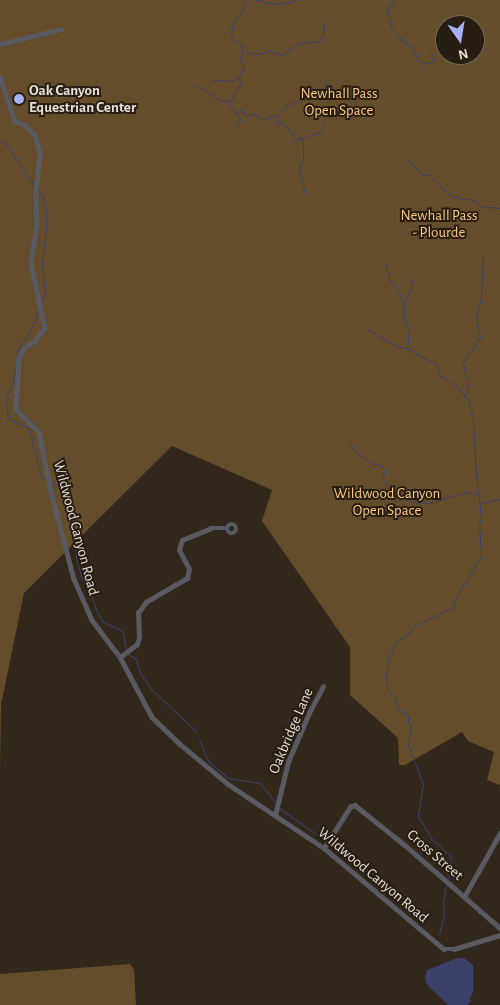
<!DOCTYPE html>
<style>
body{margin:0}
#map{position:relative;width:500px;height:1005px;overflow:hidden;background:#31271a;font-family:"Alegreya Sans",sans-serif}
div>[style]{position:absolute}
.green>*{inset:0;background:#654d2b}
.water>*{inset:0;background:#3c416c}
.stream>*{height:1px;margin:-0.5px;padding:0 0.5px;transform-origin:0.5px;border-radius:0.5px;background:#3c416c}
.minor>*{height:4.5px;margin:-2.25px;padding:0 2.25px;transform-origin:2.25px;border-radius:2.25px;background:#595a62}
.minor>.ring{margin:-2.25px;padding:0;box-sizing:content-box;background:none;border:4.5px solid #595a62;border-radius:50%}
.dots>*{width:14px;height:14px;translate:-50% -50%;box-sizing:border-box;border:2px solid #271d10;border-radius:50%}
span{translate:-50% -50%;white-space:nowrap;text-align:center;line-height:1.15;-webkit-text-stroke:4px #271d10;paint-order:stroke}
.poi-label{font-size:15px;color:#e6dfd7;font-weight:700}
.left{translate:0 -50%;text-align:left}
.park-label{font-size:15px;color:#fcca86}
.street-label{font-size:15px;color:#e6dfd7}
.north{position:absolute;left:435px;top:15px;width:50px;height:50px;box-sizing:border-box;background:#271d10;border:1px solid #736b60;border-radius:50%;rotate:167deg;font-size:14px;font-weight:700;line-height:20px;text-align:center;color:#e6dfd7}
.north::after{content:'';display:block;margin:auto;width:18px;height:22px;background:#a7b1fc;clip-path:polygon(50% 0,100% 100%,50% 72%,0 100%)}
</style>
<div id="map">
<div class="green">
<i style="clip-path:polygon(evenodd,0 0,500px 0,500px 785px,487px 780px,494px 752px,468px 741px,462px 732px,405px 765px,399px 765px,398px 738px,350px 695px,350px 647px,262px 521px,272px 490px,172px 446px,24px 593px,1px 705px,0 772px,0 0,445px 25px,475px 25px,475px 55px,445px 55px,445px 25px)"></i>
<i style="clip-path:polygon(130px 964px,134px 970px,136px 1005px,0 1005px,0 974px)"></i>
</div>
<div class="water">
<i style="clip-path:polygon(457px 958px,464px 958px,473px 965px,473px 992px,470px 999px,471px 1001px,467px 1005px,448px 1005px,427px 985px,425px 979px,427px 970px)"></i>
</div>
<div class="stream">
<i style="left:245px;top:0;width:9px;rotate:103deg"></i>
<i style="left:243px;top:9px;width:17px;rotate:126deg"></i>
<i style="left:233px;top:23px;width:9px;rotate:103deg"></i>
<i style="left:231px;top:32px;width:5px;rotate:79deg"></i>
<i style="left:232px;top:37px;width:15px;rotate:42deg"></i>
<i style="left:243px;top:47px;width:11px;rotate:105deg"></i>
<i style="left:240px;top:58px;width:10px;rotate:66deg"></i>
<i style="left:244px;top:67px;width:10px;rotate:119deg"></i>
<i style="left:239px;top:76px;width:9px;rotate:84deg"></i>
<i style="left:240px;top:85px;width:19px;rotate:122deg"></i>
<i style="left:230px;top:101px;width:5px;rotate:90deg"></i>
<i style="left:230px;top:106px;width:9px;rotate:49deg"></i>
<i style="left:236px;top:113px;width:5px;rotate:-37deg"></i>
<i style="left:240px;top:110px;width:8px;rotate:40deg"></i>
<i style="left:246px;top:115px;width:7px;rotate:-8deg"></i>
<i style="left:253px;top:114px;width:14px;rotate:25deg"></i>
<i style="left:266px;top:120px;width:6px;rotate:-45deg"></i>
<i style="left:270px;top:116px;width:7px"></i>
<i style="left:277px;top:116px;width:8px;rotate:83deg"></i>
<i style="left:278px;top:124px;width:5px;rotate:-11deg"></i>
<i style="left:283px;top:123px;width:13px;rotate:48deg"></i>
<i style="left:292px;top:133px;width:8px;rotate:67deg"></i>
<i style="left:295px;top:140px;width:26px;rotate:-18deg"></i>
<i style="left:320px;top:132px;width:10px;rotate:-66deg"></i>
<i style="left:256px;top:0;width:19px;rotate:12deg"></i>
<i style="left:275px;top:4px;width:23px;rotate:-10deg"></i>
<i style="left:394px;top:0;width:11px;rotate:131deg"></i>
<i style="left:387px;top:8px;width:19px;rotate:78deg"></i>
<i style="left:391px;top:27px;width:20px;rotate:49deg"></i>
<i style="left:404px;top:42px;width:9px;rotate:27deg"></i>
<i style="left:412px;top:46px;width:13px;rotate:67deg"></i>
<i style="left:417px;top:58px;width:8px;rotate:45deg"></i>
<i style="left:423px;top:64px;width:12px;rotate:-14deg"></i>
<i style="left:435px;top:61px;width:9px;rotate:-117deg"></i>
<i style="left:242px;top:52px;width:16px;rotate:7deg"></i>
<i style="left:258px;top:54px;width:12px;rotate:-14deg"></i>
<i style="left:270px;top:51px;width:13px;rotate:18deg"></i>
<i style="left:282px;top:55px;width:20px;rotate:-37deg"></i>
<i style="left:298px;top:43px;width:21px;rotate:-5deg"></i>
<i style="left:319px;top:41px;width:7px;rotate:-56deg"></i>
<i style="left:323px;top:35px;width:12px;rotate:-85deg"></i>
<i style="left:212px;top:80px;width:18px;rotate:3deg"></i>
<i style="left:230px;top:81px;width:9px;rotate:-18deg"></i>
<i style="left:193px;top:85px;width:12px;rotate:20deg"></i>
<i style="left:204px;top:89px;width:19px;rotate:36deg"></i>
<i style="left:219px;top:100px;width:11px;rotate:5deg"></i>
<i style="left:324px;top:88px;width:7px;rotate:-74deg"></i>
<i style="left:277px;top:116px;width:13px;rotate:-48deg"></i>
<i style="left:286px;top:106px;width:15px;rotate:-23deg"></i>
<i style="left:300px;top:100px;width:16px;rotate:-52deg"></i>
<i style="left:310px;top:87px;width:9px;rotate:27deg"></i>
<i style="left:318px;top:91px;width:15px;rotate:-16deg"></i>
<i style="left:236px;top:126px;width:7px;rotate:-56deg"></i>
<i style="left:240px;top:120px;width:7px;rotate:-106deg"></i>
<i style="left:299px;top:138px;width:5px;rotate:37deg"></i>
<i style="left:303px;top:141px;width:17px;rotate:90deg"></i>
<i style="left:303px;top:158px;width:11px;rotate:112deg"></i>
<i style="left:299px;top:168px;width:26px;rotate:77deg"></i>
<i style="left:0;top:140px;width:7px;rotate:34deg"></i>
<i style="left:6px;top:144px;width:50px;rotate:55.7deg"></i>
<i style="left:408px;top:160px;width:21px;rotate:45deg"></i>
<i style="left:423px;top:175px;width:6px"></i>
<i style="left:429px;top:175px;width:31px;rotate:45deg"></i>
<i style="left:451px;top:197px;width:19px;rotate:6deg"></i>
<i style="left:470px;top:199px;width:15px;rotate:32deg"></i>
<i style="left:483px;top:207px;width:17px;rotate:3deg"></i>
<i style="left:38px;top:190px;width:6px;rotate:45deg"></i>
<i style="left:42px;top:194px;width:18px;rotate:77deg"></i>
<i style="left:46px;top:212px;width:18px;rotate:90deg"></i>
<i style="left:46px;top:230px;width:35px;rotate:97deg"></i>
<i style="left:42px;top:265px;width:27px;rotate:84deg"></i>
<i style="left:45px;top:292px;width:12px;rotate:110deg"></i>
<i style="left:385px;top:263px;width:18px;rotate:74deg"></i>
<i style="left:390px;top:280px;width:17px;rotate:54deg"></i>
<i style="left:400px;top:294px;width:7px;rotate:74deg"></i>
<i style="left:402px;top:301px;width:2px"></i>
<i style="left:404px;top:301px;width:18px;rotate:90deg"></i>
<i style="left:404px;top:319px;width:11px;rotate:63deg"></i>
<i style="left:409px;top:329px;width:19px;rotate:96deg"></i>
<i style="left:407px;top:348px;width:33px;rotate:29deg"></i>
<i style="left:436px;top:364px;width:13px;rotate:72deg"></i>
<i style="left:440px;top:376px;width:13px;rotate:27deg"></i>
<i style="left:452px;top:382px;width:23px;rotate:47deg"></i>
<i style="left:468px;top:399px;width:20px;rotate:75deg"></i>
<i style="left:473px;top:418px;width:56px;rotate:86.9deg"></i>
<i style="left:476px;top:474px;width:44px;rotate:83.5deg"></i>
<i style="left:481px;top:518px;width:7px;rotate:106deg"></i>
<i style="left:479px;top:525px;width:31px;rotate:86deg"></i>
<i style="left:481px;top:556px;width:54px;rotate:121.3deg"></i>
<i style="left:453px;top:602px;width:4px;rotate:63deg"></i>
<i style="left:455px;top:606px;width:46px;rotate:154deg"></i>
<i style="left:414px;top:626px;width:7px;rotate:124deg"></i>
<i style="left:410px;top:632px;width:17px;rotate:144deg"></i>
<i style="left:396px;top:642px;width:21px;rotate:113deg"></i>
<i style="left:388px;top:661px;width:14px;rotate:98deg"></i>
<i style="left:386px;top:675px;width:14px;rotate:86deg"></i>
<i style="left:387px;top:689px;width:10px;rotate:45deg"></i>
<i style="left:394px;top:696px;width:14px;rotate:73deg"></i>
<i style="left:398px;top:709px;width:12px;rotate:35deg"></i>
<i style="left:408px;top:716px;width:7px;rotate:90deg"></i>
<i style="left:408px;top:723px;width:4px;rotate:45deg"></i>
<i style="left:411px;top:726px;width:19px;rotate:99deg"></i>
<i style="left:408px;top:745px;width:42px;rotate:69deg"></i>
<i style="left:423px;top:784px;width:32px;rotate:99deg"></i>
<i style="left:418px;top:816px;width:27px;rotate:59deg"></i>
<i style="left:432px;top:839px;width:25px;rotate:42deg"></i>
<i style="left:451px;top:856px;width:23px;rotate:97deg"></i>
<i style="left:405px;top:300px;width:10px;rotate:-61deg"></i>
<i style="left:410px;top:291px;width:14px;rotate:-78deg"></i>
<i style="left:39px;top:309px;width:19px;rotate:111deg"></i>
<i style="left:32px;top:327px;width:26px;rotate:122deg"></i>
<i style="left:18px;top:349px;width:34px;rotate:98deg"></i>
<i style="left:13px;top:383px;width:16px;rotate:117deg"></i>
<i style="left:6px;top:397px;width:22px;rotate:85deg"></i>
<i style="left:8px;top:419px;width:23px;rotate:23deg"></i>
<i style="left:29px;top:428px;width:50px;rotate:76.2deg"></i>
<i style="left:41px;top:477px;width:4px;rotate:27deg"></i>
<i style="left:366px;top:328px;width:36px;rotate:32deg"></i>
<i style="left:397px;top:347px;width:10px;rotate:6deg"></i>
<i style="left:466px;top:394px;width:9px;rotate:-77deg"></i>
<i style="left:468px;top:385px;width:23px;rotate:-103deg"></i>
<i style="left:463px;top:363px;width:30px;rotate:-56deg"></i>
<i style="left:480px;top:338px;width:22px;rotate:-100deg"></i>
<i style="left:476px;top:316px;width:20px;rotate:-75deg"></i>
<i style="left:481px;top:297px;width:43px;rotate:-87.3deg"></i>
<i style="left:349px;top:443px;width:13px;rotate:51deg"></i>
<i style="left:357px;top:453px;width:19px;rotate:35deg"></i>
<i style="left:373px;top:464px;width:8px;rotate:7deg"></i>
<i style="left:381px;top:465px;width:6px;rotate:59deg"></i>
<i style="left:384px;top:470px;width:10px;rotate:96deg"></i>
<i style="left:383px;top:480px;width:14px;rotate:54deg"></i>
<i style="left:391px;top:491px;width:9px;rotate:32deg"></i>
<i style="left:399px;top:496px;width:14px;rotate:25deg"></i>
<i style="left:412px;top:502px;width:16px;rotate:4deg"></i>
<i style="left:428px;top:503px;width:33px;rotate:-16deg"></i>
<i style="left:460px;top:494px;width:8px;rotate:-14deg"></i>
<i style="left:468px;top:492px;width:10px;rotate:17deg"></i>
<i style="left:52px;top:483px;width:8px;rotate:23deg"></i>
<i style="left:59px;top:486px;width:61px;rotate:72.8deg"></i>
<i style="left:77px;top:544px;width:14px;rotate:94deg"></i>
<i style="left:76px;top:558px;width:22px;rotate:74deg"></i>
<i style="left:82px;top:579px;width:14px;rotate:54deg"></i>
<i style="left:90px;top:590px;width:21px;rotate:73deg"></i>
<i style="left:96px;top:610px;width:14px;rotate:60deg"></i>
<i style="left:103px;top:622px;width:21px;rotate:23deg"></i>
<i style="left:122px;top:630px;width:19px;rotate:78deg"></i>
<i style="left:481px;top:503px;width:19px;rotate:-12deg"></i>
<i style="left:128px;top:654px;width:9px;rotate:32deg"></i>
<i style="left:136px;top:659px;width:15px;rotate:74deg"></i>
<i style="left:140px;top:673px;width:19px;rotate:55deg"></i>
<i style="left:151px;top:689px;width:57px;rotate:42.9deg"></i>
<i style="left:193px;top:728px;width:6px;rotate:59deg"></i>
<i style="left:199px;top:740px;width:24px;rotate:66deg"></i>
<i style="left:209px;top:762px;width:25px;rotate:40deg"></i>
<i style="left:228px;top:778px;width:32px;rotate:9deg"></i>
<i style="left:260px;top:783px;width:24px;rotate:52deg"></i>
<i style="left:279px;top:808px;width:54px;rotate:35.2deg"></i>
<i style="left:439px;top:934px;width:20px;rotate:-75deg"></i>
<i style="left:444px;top:915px;width:13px;rotate:-94deg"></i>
<i style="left:443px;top:902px;width:17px;rotate:-80deg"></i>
</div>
<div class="minor">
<i style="left:0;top:44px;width:63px;rotate:-13.8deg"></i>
<i style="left:0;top:77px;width:46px;rotate:71.2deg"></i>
<i style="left:15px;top:121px;width:11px;rotate:22deg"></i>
<i style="left:25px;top:125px;width:14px;rotate:45deg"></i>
<i style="left:35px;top:135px;width:19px;rotate:74deg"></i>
<i style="left:40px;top:153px;width:41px;rotate:95.6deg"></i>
<i style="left:36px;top:194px;width:31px;rotate:88deg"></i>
<i style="left:37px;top:225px;width:39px;rotate:99deg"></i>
<i style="left:31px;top:264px;width:66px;rotate:77.7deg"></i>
<i style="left:45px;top:328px;width:16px;rotate:128deg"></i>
<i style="left:35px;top:341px;width:14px;rotate:144deg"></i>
<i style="left:24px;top:349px;width:10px;rotate:119deg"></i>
<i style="left:19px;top:358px;width:51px;rotate:93.4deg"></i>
<i style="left:16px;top:409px;width:33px;rotate:45deg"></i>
<i style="left:39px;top:432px;width:65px;rotate:78.5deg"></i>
<i style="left:52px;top:496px;width:86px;rotate:75.2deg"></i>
<i style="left:74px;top:579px;width:45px;rotate:66.3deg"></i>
<i style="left:92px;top:620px;width:46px;rotate:52.9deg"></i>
<i style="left:120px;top:657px;width:68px;rotate:61.9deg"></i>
<i style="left:152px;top:717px;width:39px;rotate:44deg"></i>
<i style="left:180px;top:744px;width:62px;rotate:39.8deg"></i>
<i style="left:228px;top:784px;width:115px;rotate:33.7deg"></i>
<i style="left:324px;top:848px;width:157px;rotate:40.1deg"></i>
<i style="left:444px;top:949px;width:10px"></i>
<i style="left:454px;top:949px;width:48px;rotate:-16.9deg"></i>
<i class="ring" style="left:227px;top:524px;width:5.5px;height:5.5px"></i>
<i style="left:120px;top:657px;width:21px;rotate:-37deg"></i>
<i style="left:137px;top:644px;width:6px;rotate:-72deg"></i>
<i style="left:139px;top:638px;width:25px;rotate:-92deg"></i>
<i style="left:138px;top:613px;width:14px;rotate:-54deg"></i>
<i style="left:146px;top:602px;width:48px;rotate:-30.3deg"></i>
<i style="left:187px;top:578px;width:9px;rotate:-77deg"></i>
<i style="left:189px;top:569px;width:21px;rotate:-118deg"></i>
<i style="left:179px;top:550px;width:10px;rotate:-73deg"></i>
<i style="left:182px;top:540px;width:31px;rotate:-22deg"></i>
<i style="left:211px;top:528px;width:16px"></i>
<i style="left:275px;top:815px;width:55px;rotate:-76.2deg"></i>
<i style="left:288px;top:762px;width:53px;rotate:-66.8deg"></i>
<i style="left:309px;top:713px;width:30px;rotate:-62deg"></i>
<i style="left:324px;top:848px;width:49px;rotate:-57.6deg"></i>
<i style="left:350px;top:807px;width:5px;rotate:-22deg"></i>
<i style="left:355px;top:805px;width:65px;rotate:38.8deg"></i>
<i style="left:406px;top:846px;width:125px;rotate:41.1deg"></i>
<i style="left:464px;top:897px;width:73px;rotate:-60.6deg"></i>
</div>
<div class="dots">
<i style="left:19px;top:99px;background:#a7b1fc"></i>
</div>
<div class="poi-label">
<span class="left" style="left:29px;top:99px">Oak Canyon<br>Equestrian Center</span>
</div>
<div class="park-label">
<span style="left:339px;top:102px">Newhall Pass<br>Open Space</span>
<span style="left:439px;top:224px">Newhall Pass<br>- Plourde</span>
<span style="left:387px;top:502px">Wildwood Canyon<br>Open Space</span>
</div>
<div class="street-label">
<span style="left:76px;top:528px;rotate:75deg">Wildwood Canyon Road</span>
<span style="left:291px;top:731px;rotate:-67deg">Oakbridge Lane</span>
<span style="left:435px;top:855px;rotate:41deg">Cross Street</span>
<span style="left:373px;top:875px;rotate:40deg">Wildwood Canyon Road</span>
</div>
<div class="north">N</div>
</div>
